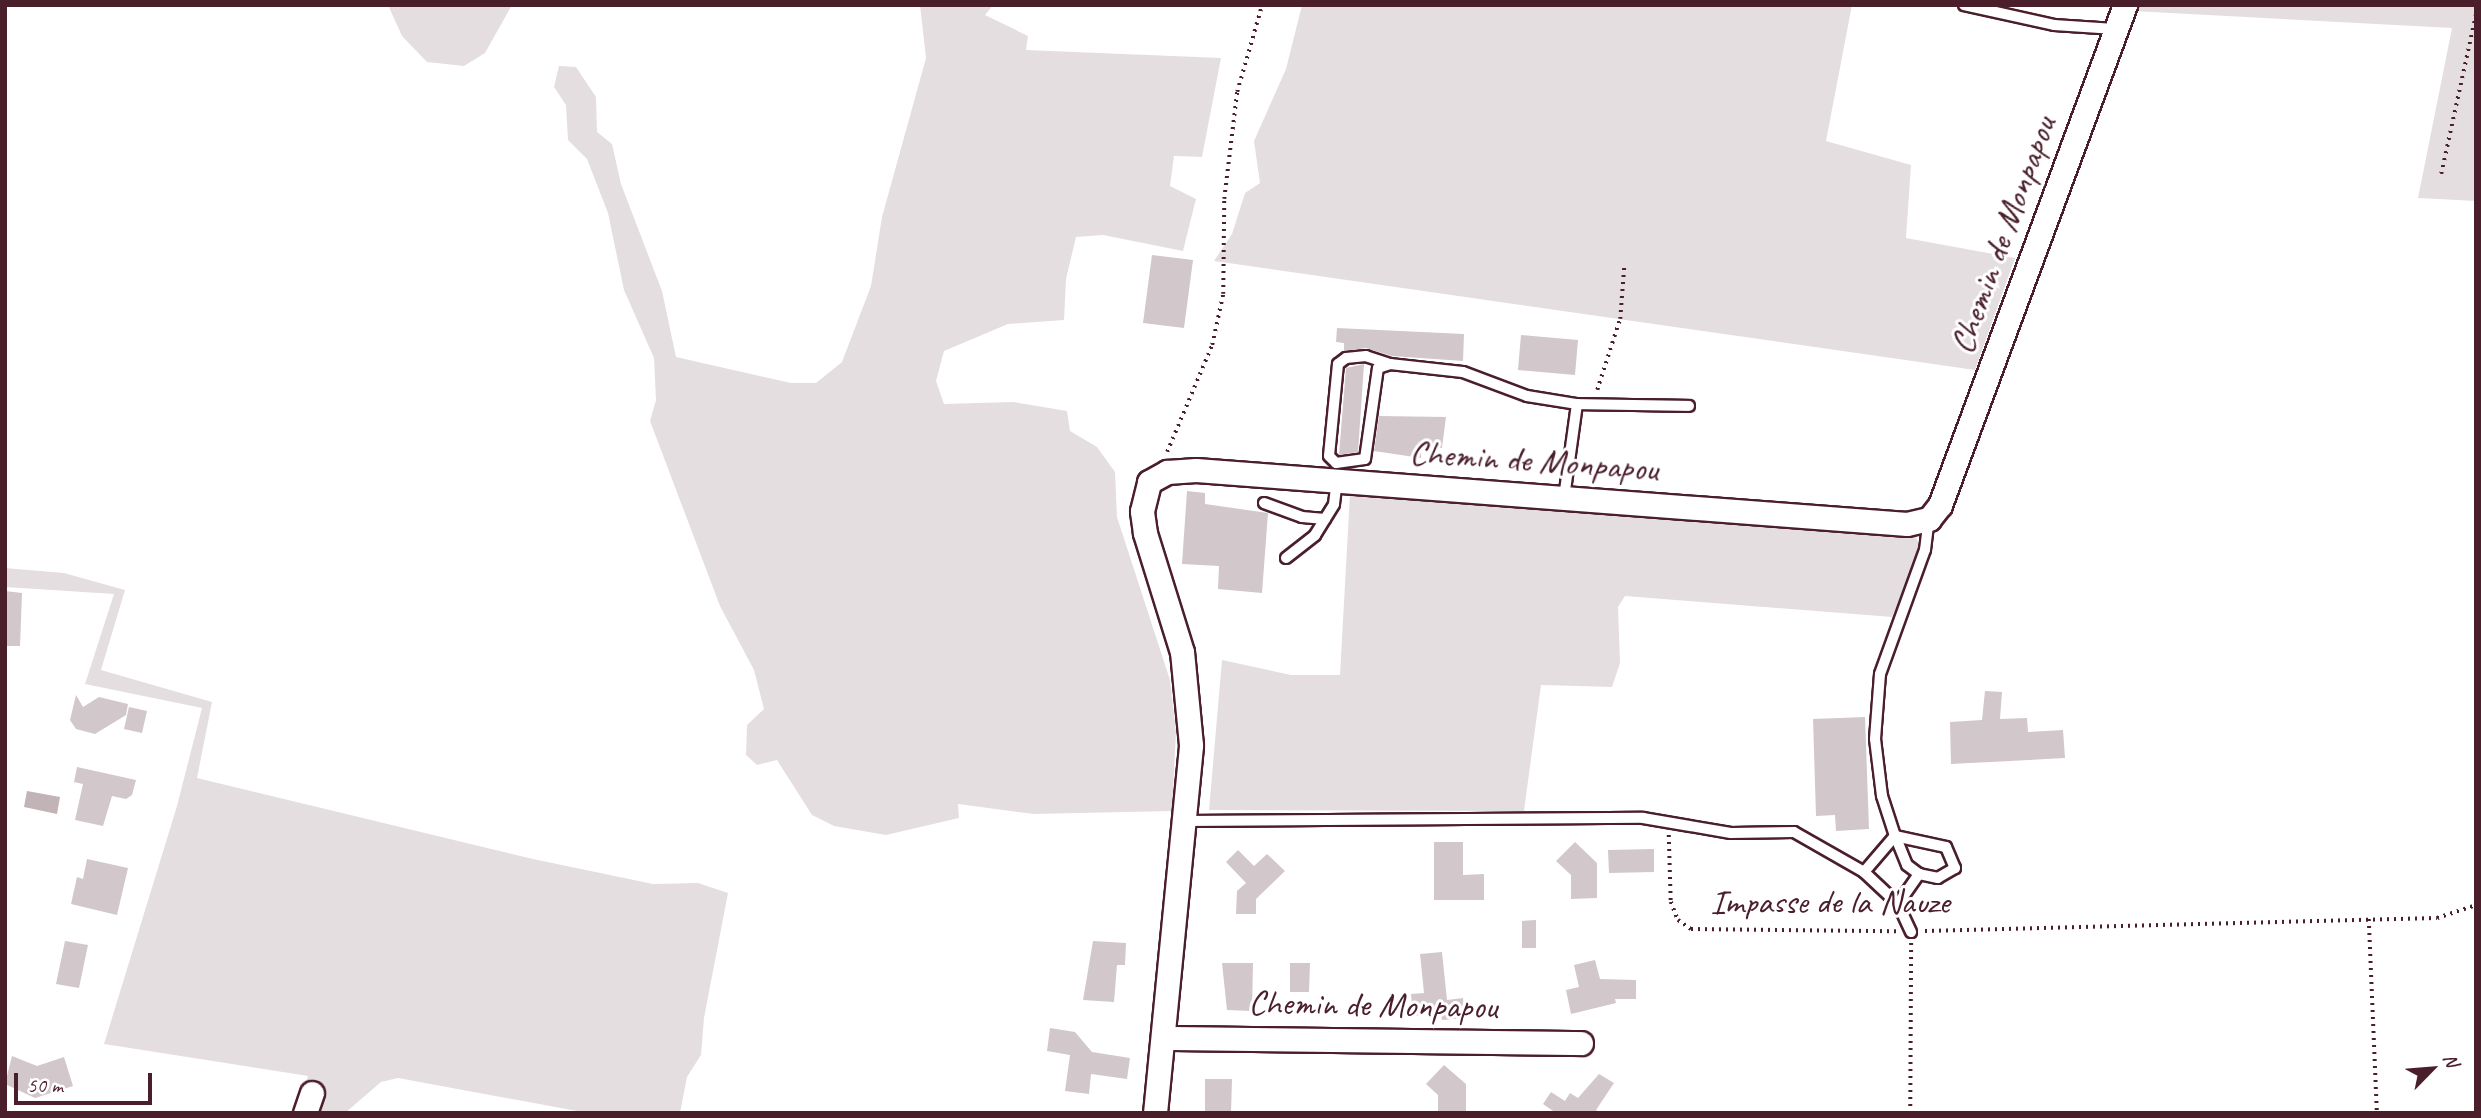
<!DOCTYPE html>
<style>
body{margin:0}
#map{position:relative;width:2481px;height:1118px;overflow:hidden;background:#fff;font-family:Caveat,sans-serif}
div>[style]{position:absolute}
.green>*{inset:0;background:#e5dee0}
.water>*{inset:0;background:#c1b3b6}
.building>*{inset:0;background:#d2c7cb}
.path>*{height:3.5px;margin-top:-1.75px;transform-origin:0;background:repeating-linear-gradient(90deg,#4a1f2b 0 2px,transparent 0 7px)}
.roads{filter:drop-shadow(2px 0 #4a1f2b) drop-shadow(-2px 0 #4a1f2b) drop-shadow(0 2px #4a1f2b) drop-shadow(0 -2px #4a1f2b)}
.service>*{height:10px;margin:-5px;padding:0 5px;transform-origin:5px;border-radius:5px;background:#fff}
.minor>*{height:23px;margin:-11.5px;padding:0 11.5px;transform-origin:11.5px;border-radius:11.5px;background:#fff}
span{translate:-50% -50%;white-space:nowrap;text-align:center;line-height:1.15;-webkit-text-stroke:6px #fff;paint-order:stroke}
.street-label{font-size:35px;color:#4a1f2b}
.frame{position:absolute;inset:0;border:7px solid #4a1f2b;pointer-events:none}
.north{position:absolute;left:2397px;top:1034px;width:70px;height:70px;-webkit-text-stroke:5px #fff;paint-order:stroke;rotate:65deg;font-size:19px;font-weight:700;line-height:28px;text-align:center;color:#4a1f2b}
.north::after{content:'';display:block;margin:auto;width:24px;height:32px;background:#4a1f2b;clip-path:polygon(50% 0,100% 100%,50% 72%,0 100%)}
.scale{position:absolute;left:14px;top:1073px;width:138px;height:32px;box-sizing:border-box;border:4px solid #4a1f2b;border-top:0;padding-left:9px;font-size:21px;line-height:24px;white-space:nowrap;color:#4a1f2b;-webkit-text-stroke:5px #fff;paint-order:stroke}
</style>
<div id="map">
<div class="green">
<i style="clip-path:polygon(388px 5px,512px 5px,485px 53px,464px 66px,427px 62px,402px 36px)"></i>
<i style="clip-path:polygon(920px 5px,993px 5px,985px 15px,1028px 36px,1026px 50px,1221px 58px,1202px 157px,1174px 156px,1170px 186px,1196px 199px,1183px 251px,1103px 235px,1076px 237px,1066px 279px,1064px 320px,1008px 324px,944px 351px,936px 381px,944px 404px,1013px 402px,1067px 411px,1070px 431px,1097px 447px,1115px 472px,1117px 517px,1170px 680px,1176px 732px,1172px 811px,1034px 814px,958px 804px,959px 818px,886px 835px,834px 826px,812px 815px,777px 760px,757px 765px,746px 755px,747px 725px,764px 709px,754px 670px,720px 606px,650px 421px,656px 400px,654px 358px,624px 290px,608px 213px,587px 159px,568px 140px,566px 105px,554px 87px,559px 66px,576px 67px,596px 97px,597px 132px,612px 144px,621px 184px,662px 291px,676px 357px,791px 383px,816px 383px,842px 362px,871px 286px,882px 217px,926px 58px)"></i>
<i style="clip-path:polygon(1302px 5px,1852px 5px,1826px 141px,1911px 165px,1906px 238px,2015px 258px,1975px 370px,1214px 261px,1232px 234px,1245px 193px,1260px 183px,1254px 141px,1286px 69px)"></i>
<i style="clip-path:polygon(2135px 5px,2476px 5px,2476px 201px,2418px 198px,2452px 28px,2133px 11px)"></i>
<i style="clip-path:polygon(1350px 494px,1913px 532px,1921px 547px,1892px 617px,1625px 596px,1618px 607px,1620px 663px,1612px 687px,1541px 685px,1524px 811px,1209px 810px,1222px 660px,1291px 675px,1340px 675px)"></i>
<i style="clip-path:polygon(5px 568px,64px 573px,125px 590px,101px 670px,212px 702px,197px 778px,533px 859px,653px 884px,698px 883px,728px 893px,704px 1018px,701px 1055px,687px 1077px,680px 1113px,588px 1113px,398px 1078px,381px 1082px,345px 1113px,295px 1113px,308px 1076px,104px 1044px,177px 806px,202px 708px,85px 684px,114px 594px,5px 587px)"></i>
</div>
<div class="water">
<i style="clip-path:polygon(27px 791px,60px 797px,57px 814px,24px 807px)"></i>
</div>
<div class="building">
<i style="clip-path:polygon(1152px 255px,1193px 260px,1184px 328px,1143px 323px)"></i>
<i style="clip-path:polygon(1337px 328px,1464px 334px,1463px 361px,1392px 356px,1366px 348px,1344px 351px,1344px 343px,1336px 342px)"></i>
<i style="clip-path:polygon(1521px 335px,1578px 340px,1575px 375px,1518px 370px)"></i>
<i style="clip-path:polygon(1364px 364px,1358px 452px,1339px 455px,1346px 368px)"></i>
<i style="clip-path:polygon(1379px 416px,1446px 417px,1442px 448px,1421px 448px,1421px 458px,1374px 451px)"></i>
<i style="clip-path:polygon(1187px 491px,1205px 493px,1205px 504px,1268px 513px,1262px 593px,1218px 589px,1219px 566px,1182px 564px)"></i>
<i style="clip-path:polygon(5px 591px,22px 593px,20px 646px,5px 646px)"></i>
<i style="clip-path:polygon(1985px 691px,2002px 692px,2000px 719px,2027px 718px,2028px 732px,2063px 730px,2065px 758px,1951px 764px,1950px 722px,1982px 720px)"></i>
<i style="clip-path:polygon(76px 695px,83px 707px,99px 697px,128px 704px,126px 715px,95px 734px,76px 729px,70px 720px)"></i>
<i style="clip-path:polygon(129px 707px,147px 711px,142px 733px,124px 729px)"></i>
<i style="clip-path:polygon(1865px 717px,1869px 829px,1836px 831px,1835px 815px,1816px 816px,1813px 719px)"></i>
<i style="clip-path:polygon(77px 767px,136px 780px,132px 795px,126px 799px,112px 796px,103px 826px,75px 820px,83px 784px,74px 782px)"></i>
<i style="clip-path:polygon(1434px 842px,1463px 842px,1463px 875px,1484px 874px,1484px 900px,1434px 900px)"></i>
<i style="clip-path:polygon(1575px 842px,1597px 863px,1597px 898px,1571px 899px,1571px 875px,1556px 861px)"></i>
<i style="clip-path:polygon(1654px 849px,1654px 872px,1609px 873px,1608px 850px)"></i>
<i style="clip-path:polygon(1238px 850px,1254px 866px,1267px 854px,1285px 871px,1256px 899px,1256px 914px,1236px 914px,1237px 891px,1246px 883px,1226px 862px)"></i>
<i style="clip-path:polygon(87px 859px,128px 868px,117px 915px,71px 904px,77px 877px,83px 879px)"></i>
<i style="clip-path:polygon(1536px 920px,1536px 948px,1522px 948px,1522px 921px)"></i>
<i style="clip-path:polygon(65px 941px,88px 945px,79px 988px,56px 984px)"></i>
<i style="clip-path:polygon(1093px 941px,1126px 943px,1125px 965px,1117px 965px,1114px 1002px,1083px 1000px)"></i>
<i style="clip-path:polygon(1442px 952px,1447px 1000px,1463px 998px,1465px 1018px,1442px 1020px,1441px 1013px,1413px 1016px,1411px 994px,1424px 993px,1420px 954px)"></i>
<i style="clip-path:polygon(1595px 960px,1600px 979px,1636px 980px,1636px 999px,1615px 999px,1616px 1003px,1571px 1014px,1566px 990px,1579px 987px,1574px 965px)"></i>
<i style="clip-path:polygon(1222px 963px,1253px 963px,1252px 1011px,1227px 1010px)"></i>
<i style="clip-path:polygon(1290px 963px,1310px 963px,1309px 992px,1290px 992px)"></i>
<i style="clip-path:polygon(1050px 1028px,1075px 1032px,1092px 1052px,1130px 1058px,1127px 1079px,1091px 1074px,1089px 1094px,1065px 1091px,1070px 1055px,1047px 1051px)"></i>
<i style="clip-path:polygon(12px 1056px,37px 1066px,64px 1057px,73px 1086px,35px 1098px,5px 1084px)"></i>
<i style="clip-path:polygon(1444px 1065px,1466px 1084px,1466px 1113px,1438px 1113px,1438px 1095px,1426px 1084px)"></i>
<i style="clip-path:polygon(1599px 1074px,1614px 1083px,1596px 1110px,1601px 1113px,1556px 1113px,1543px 1104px,1551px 1092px,1565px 1101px,1570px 1093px,1578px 1098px)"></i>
<i style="clip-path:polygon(1205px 1079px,1232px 1079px,1231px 1113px,1205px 1113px)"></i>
</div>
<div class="path">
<i style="left:2441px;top:174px;width:165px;rotate:-77.7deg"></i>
<i style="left:1597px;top:390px;width:75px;rotate:-72.1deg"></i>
<i style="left:1620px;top:319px;width:52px;rotate:-85.6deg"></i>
<i style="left:1167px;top:452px;width:116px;rotate:-67.2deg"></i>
<i style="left:1212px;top:345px;width:52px;rotate:-77.8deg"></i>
<i style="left:1223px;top:294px;width:95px;rotate:-89.4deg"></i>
<i style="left:1224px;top:199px;width:108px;rotate:-83.1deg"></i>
<i style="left:1237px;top:92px;width:91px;rotate:-74deg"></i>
<i style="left:1669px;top:835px;width:67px;rotate:88.3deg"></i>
<i style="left:1671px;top:902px;width:19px;rotate:69deg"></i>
<i style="left:1678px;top:920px;width:16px;rotate:35deg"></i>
<i style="left:1691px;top:929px;width:205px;rotate:0.6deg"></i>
<i style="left:2369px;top:919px;width:194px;rotate:87.6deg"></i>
<i style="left:1925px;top:931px;width:512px;rotate:-1.45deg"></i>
<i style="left:2437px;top:918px;width:41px;rotate:-18.4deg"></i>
<i style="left:1910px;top:1113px;width:170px;rotate:-89.7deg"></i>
</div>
<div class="roads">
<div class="service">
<i style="left:1964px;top:5px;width:92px;rotate:12.5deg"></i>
<i style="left:2054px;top:25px;width:61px;rotate:3.8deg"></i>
<i style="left:1390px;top:364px;width:25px;rotate:-162deg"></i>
<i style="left:1366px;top:356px;width:20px;rotate:174deg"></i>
<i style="left:1346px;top:358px;width:10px;rotate:143deg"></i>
<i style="left:1338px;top:364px;width:92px;rotate:95.6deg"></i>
<i style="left:1329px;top:456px;width:10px;rotate:45deg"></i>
<i style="left:1336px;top:463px;width:29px;rotate:-8deg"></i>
<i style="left:1365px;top:459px;width:92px;rotate:-81.9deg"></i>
<i style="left:1378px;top:368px;width:13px;rotate:-18deg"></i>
<i style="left:1390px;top:364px;width:73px;rotate:6.3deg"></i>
<i style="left:1463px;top:372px;width:68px;rotate:20.6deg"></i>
<i style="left:1527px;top:396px;width:51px;rotate:9.1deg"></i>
<i style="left:1577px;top:404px;width:95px;rotate:97.9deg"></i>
<i style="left:1577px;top:404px;width:112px;rotate:1deg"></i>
<i style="left:1264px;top:503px;width:40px;rotate:20.2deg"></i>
<i style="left:1302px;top:517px;width:23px;rotate:5deg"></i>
<i style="left:1286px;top:558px;width:37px;rotate:-38deg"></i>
<i style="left:1315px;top:535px;width:36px;rotate:-58deg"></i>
<i style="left:1334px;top:504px;width:23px;rotate:-83deg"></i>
<i style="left:1186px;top:821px;width:457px;rotate:-0.4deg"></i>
<i style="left:1643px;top:818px;width:89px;rotate:9.7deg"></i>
<i style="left:1731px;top:833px;width:63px;rotate:-0.9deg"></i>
<i style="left:1794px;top:832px;width:81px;rotate:29.7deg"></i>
<i style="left:1864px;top:872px;width:47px;rotate:43.3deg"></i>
<i style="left:1898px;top:904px;width:31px;rotate:65deg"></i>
<i style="left:1864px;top:872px;width:48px;rotate:-49.3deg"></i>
<i style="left:1895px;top:836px;width:52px;rotate:12.2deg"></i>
<i style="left:1946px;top:847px;width:23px;rotate:67deg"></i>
<i style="left:1955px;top:868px;width:20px;rotate:150deg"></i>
<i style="left:1938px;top:878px;width:19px;rotate:-168deg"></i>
<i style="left:1919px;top:874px;width:15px;rotate:-143deg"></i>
<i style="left:1907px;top:865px;width:31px;rotate:-112deg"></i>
<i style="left:1895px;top:836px;width:42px;rotate:-108deg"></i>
<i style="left:1882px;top:796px;width:57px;rotate:-97deg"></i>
<i style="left:1875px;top:739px;width:65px;rotate:-85.6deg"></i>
<i style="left:1880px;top:674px;width:132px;rotate:-70.1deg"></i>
<i style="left:1925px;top:550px;width:31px;rotate:-83deg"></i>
<i style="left:1898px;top:904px;width:37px;rotate:-55deg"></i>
</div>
<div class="minor">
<i style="left:1163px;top:1038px;width:418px;rotate:0.7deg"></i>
<i style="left:305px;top:1113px;width:21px;rotate:-71deg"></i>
<i style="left:1155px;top:1113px;width:370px;rotate:-84.4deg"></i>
<i style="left:1191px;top:745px;width:93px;rotate:-95.5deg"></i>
<i style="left:1182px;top:652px;width:125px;rotate:-107.3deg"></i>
<i style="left:1145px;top:533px;width:22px;rotate:-98deg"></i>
<i style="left:1142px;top:511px;width:30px;rotate:-76deg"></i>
<i style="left:1149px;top:482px;width:21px;rotate:-29deg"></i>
<i style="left:1167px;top:472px;width:29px;rotate:-4deg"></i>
<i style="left:1196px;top:470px;width:713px;rotate:4.34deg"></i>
<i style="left:1907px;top:524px;width:23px;rotate:-13deg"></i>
<i style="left:1929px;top:519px;width:18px;rotate:-52deg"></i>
<i style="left:1940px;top:505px;width:533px;rotate:-69.7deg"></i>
</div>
</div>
<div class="street-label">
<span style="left:2003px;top:235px;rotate:-70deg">Chemin de Monpapou</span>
<span style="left:1534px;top:461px;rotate:4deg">Chemin de Monpapou</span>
<span style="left:1830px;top:902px">Impasse de la Nauze</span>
<span style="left:1373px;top:1005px;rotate:1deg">Chemin de Monpapou</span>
</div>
<div class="frame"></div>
<div class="north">N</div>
<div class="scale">50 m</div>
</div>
